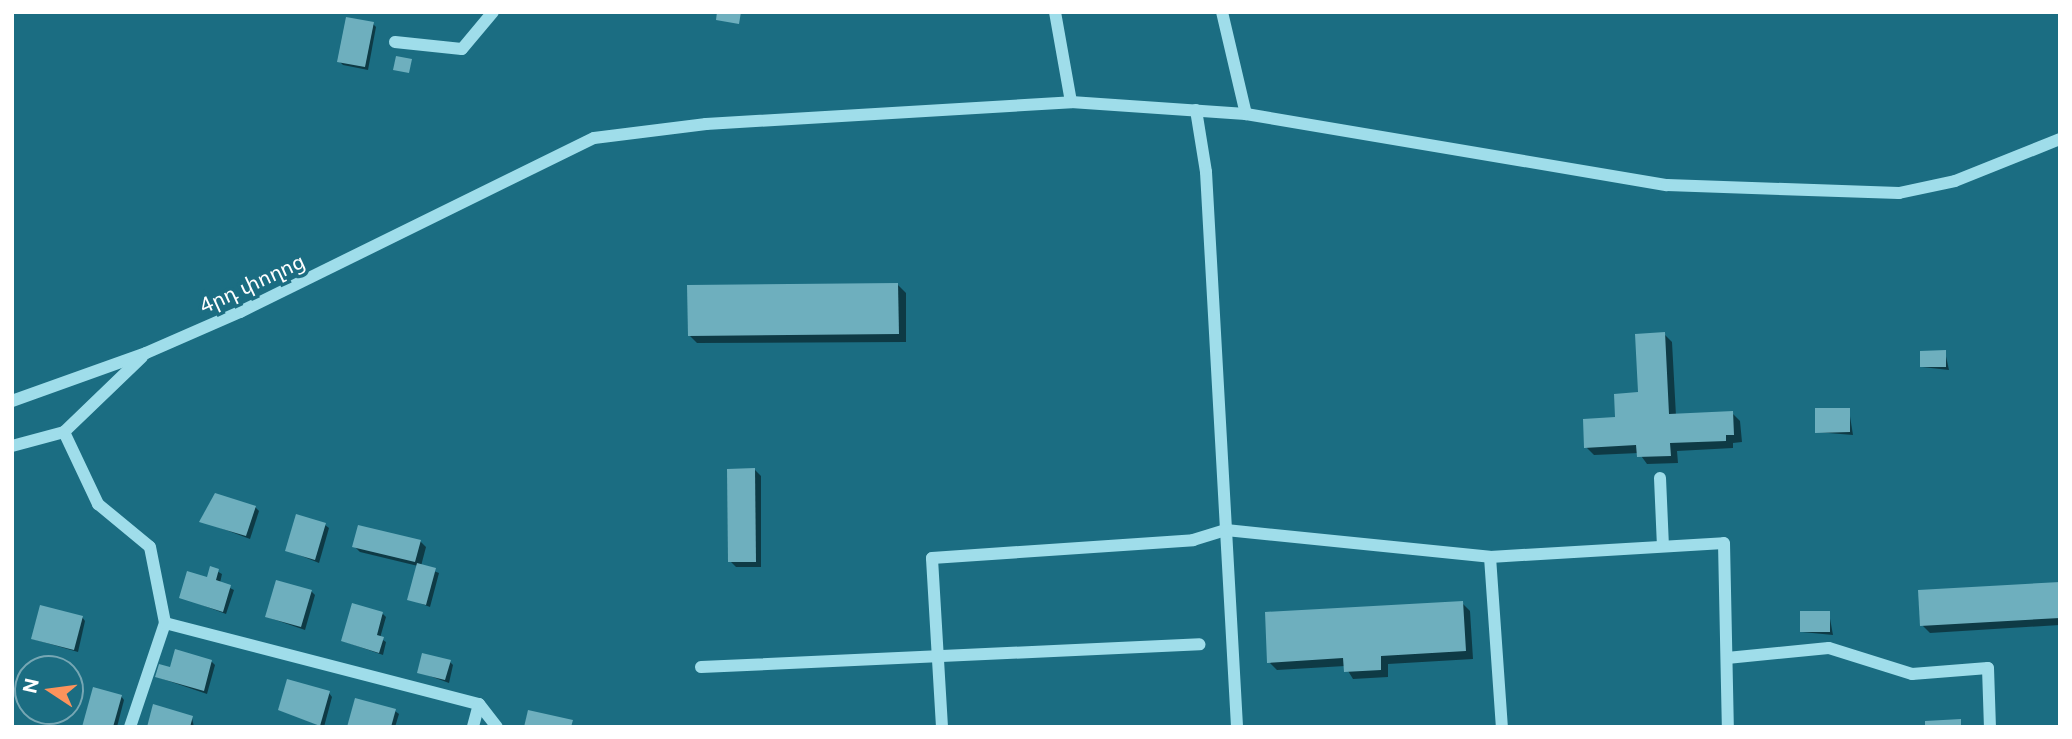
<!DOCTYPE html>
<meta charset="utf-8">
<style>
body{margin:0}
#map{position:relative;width:2072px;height:739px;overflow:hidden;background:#1b6d82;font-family:"Public Sans","Noto Sans Armenian",sans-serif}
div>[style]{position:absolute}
.shadow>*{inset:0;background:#0007}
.building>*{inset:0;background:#6eafbe}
.minor>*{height:12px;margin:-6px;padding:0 6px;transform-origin:6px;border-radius:6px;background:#9fddea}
span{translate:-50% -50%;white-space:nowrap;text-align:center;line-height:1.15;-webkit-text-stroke:7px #1b6d82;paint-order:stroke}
.street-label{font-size:21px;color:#fff}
.frame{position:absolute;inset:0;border:14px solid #fff;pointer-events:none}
.north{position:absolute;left:14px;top:655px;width:70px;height:70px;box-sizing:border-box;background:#1b6d82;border:2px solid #76a7b4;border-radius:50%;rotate:283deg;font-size:19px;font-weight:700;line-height:28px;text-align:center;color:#fff}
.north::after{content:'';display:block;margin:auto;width:24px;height:32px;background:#fc935c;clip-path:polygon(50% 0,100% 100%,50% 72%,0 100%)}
</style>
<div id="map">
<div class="shadow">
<i style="clip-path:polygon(373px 24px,376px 27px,368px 70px,343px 65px,339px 61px)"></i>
<i style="clip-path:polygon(898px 285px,906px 293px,906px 342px,697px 343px,689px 335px)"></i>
<i style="clip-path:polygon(1664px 334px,1672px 342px,1676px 416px,1732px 413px,1740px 421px,1742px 442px,1733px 443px,1733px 448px,1677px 451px,1678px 463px,1647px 464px,1639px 453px,1594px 455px,1586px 447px,1640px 394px)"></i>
<i style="clip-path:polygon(1945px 352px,1949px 370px,1922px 367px)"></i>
<i style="clip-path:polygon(1849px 410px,1853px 435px,1816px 432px)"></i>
<i style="clip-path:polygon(755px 470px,761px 476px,761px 567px,736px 567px,730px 561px)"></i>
<i style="clip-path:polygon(255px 507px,259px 511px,250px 539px,202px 521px)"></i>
<i style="clip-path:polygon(325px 525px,329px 528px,319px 563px,287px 550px)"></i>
<i style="clip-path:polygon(420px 541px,426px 547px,421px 566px,439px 573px,430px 607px,409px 599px,418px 566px,360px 552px,354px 546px)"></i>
<i style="clip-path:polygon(211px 568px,222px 574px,220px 583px,234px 590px,226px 614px,181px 597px,208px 579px)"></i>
<i style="clip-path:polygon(2060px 584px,2060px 625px,1930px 633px,1922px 625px)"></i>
<i style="clip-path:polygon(311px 591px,315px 595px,305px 630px,267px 617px)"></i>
<i style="clip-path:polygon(1462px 603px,1470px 611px,1473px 659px,1388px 664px,1388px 677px,1353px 679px,1345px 666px,1277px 670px,1269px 662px)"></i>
<i style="clip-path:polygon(1829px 613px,1833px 635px,1802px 632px)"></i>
<i style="clip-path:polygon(383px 614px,386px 617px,380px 638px,386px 642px,383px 655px,343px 641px)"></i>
<i style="clip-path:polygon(82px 617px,85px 621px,78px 652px,33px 639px)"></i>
<i style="clip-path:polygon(212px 662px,215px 665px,207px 694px,157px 677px,171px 669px)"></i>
<i style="clip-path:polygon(450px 662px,453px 665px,449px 683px,419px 672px)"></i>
<i style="clip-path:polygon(329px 693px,332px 697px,324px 727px,280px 710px)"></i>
<i style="clip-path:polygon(121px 696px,124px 700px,117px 727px,83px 727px)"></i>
<i style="clip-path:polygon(395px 711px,399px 714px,395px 727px,349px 727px)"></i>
<i style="clip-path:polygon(192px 718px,194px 727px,148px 727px)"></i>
</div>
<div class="building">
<i style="clip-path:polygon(717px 12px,741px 12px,739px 24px,716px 20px)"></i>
<i style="clip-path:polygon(346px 17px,374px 22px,365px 67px,337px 62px)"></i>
<i style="clip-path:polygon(396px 56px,412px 59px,409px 73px,393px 70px)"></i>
<i style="clip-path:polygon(898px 283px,899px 334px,688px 336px,687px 285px)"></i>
<i style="clip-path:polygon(1665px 332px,1669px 414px,1733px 411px,1734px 435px,1726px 435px,1726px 441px,1670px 443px,1671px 456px,1637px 457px,1636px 445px,1584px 448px,1583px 419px,1615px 417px,1614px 394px,1638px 392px,1635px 334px)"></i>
<i style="clip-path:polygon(1946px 350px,1946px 367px,1920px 367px,1920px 351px)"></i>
<i style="clip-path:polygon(1815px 408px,1850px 408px,1850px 432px,1815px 433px)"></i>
<i style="clip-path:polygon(755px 468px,756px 562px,728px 562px,727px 469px)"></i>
<i style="clip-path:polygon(215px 493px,256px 506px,246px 536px,199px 522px)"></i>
<i style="clip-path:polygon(296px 514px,326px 523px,315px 560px,285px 551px)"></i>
<i style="clip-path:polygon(358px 525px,421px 540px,415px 562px,352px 547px)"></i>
<i style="clip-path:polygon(417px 563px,436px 568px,426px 605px,407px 600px)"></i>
<i style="clip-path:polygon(210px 566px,219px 569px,216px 580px,231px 585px,223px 612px,179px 598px,187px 571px,207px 577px)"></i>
<i style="clip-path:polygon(276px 580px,312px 590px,301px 627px,265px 617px)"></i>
<i style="clip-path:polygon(2060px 582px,2060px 618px,1920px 626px,1918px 590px)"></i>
<i style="clip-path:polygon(1463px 601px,1466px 651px,1381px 656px,1381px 670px,1344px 672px,1343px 658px,1267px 663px,1265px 612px)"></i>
<i style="clip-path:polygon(352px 603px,383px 612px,377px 635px,384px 637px,379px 653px,341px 641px)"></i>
<i style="clip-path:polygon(40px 605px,83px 616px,74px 650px,31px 639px)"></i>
<i style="clip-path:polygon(1800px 611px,1830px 611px,1830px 632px,1800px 632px)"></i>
<i style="clip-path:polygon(175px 649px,212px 660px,204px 691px,155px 677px,159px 664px,170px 667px)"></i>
<i style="clip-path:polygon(422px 653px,451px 660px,445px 680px,417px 673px)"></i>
<i style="clip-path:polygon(287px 679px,330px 691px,320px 726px,278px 710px)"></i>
<i style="clip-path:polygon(93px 687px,122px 695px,113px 727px,82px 727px)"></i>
<i style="clip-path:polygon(355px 698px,396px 709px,391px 727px,347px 727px)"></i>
<i style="clip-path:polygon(153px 704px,193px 716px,190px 727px,147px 727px)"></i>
<i style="clip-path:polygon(528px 710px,573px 720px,571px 727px,524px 727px)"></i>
<i style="clip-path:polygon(1961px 719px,1961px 727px,1925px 727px,1925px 721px)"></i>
</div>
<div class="minor">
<i style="left:1055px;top:12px;width:91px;rotate:79.9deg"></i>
<i style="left:1222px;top:12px;width:105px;rotate:76.8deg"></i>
<i style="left:395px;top:42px;width:67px;rotate:6deg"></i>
<i style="left:462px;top:49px;width:48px;rotate:-50deg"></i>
<i style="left:1196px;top:110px;width:63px;rotate:80.8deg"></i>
<i style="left:1206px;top:172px;width:556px;rotate:86.8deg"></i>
<i style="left:12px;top:401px;width:142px;rotate:-19.7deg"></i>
<i style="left:146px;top:353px;width:103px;rotate:-23.6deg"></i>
<i style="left:240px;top:312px;width:394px;rotate:-26.2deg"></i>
<i style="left:594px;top:138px;width:113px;rotate:-7.1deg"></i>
<i style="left:706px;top:124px;width:366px;rotate:-3.4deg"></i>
<i style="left:1071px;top:102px;width:175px;rotate:3.9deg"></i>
<i style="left:1246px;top:114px;width:427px;rotate:9.6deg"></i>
<i style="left:1667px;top:185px;width:232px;rotate:2deg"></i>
<i style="left:1899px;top:193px;width:57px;rotate:-12.1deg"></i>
<i style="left:1955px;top:181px;width:113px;rotate:-21.8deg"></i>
<i style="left:64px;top:432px;width:108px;rotate:-43.9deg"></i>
<i style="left:12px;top:446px;width:54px;rotate:-15.1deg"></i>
<i style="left:64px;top:432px;width:80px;rotate:64.7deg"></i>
<i style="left:98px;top:504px;width:67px;rotate:39.6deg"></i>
<i style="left:150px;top:547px;width:77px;rotate:78.8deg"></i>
<i style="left:165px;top:623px;width:110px;rotate:108.6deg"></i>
<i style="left:1660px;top:478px;width:68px;rotate:87.5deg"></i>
<i style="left:1490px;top:557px;width:170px;rotate:86deg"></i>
<i style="left:165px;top:623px;width:324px;rotate:14.5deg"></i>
<i style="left:479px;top:704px;width:24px;rotate:105deg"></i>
<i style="left:1727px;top:658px;width:102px;rotate:-5.6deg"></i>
<i style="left:1829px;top:648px;width:87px;rotate:17.4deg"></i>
<i style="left:1912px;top:674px;width:76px;rotate:-4.5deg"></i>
<i style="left:1988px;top:668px;width:59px;rotate:88.1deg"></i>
<i style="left:701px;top:667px;width:499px;rotate:-2.6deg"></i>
<i style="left:479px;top:704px;width:29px;rotate:52deg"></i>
<i style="left:942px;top:727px;width:169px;rotate:-93.4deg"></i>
<i style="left:932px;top:558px;width:262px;rotate:-3.9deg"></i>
<i style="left:1193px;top:540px;width:34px;rotate:-17deg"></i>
<i style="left:1226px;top:530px;width:265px;rotate:5.8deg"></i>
<i style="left:1490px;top:557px;width:234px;rotate:-3.4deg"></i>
<i style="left:1724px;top:543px;width:184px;rotate:88.8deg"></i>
</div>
<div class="street-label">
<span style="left:252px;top:284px;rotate:-25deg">4րդ փողոց</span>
</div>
<div class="frame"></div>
<div class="north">N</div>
</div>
